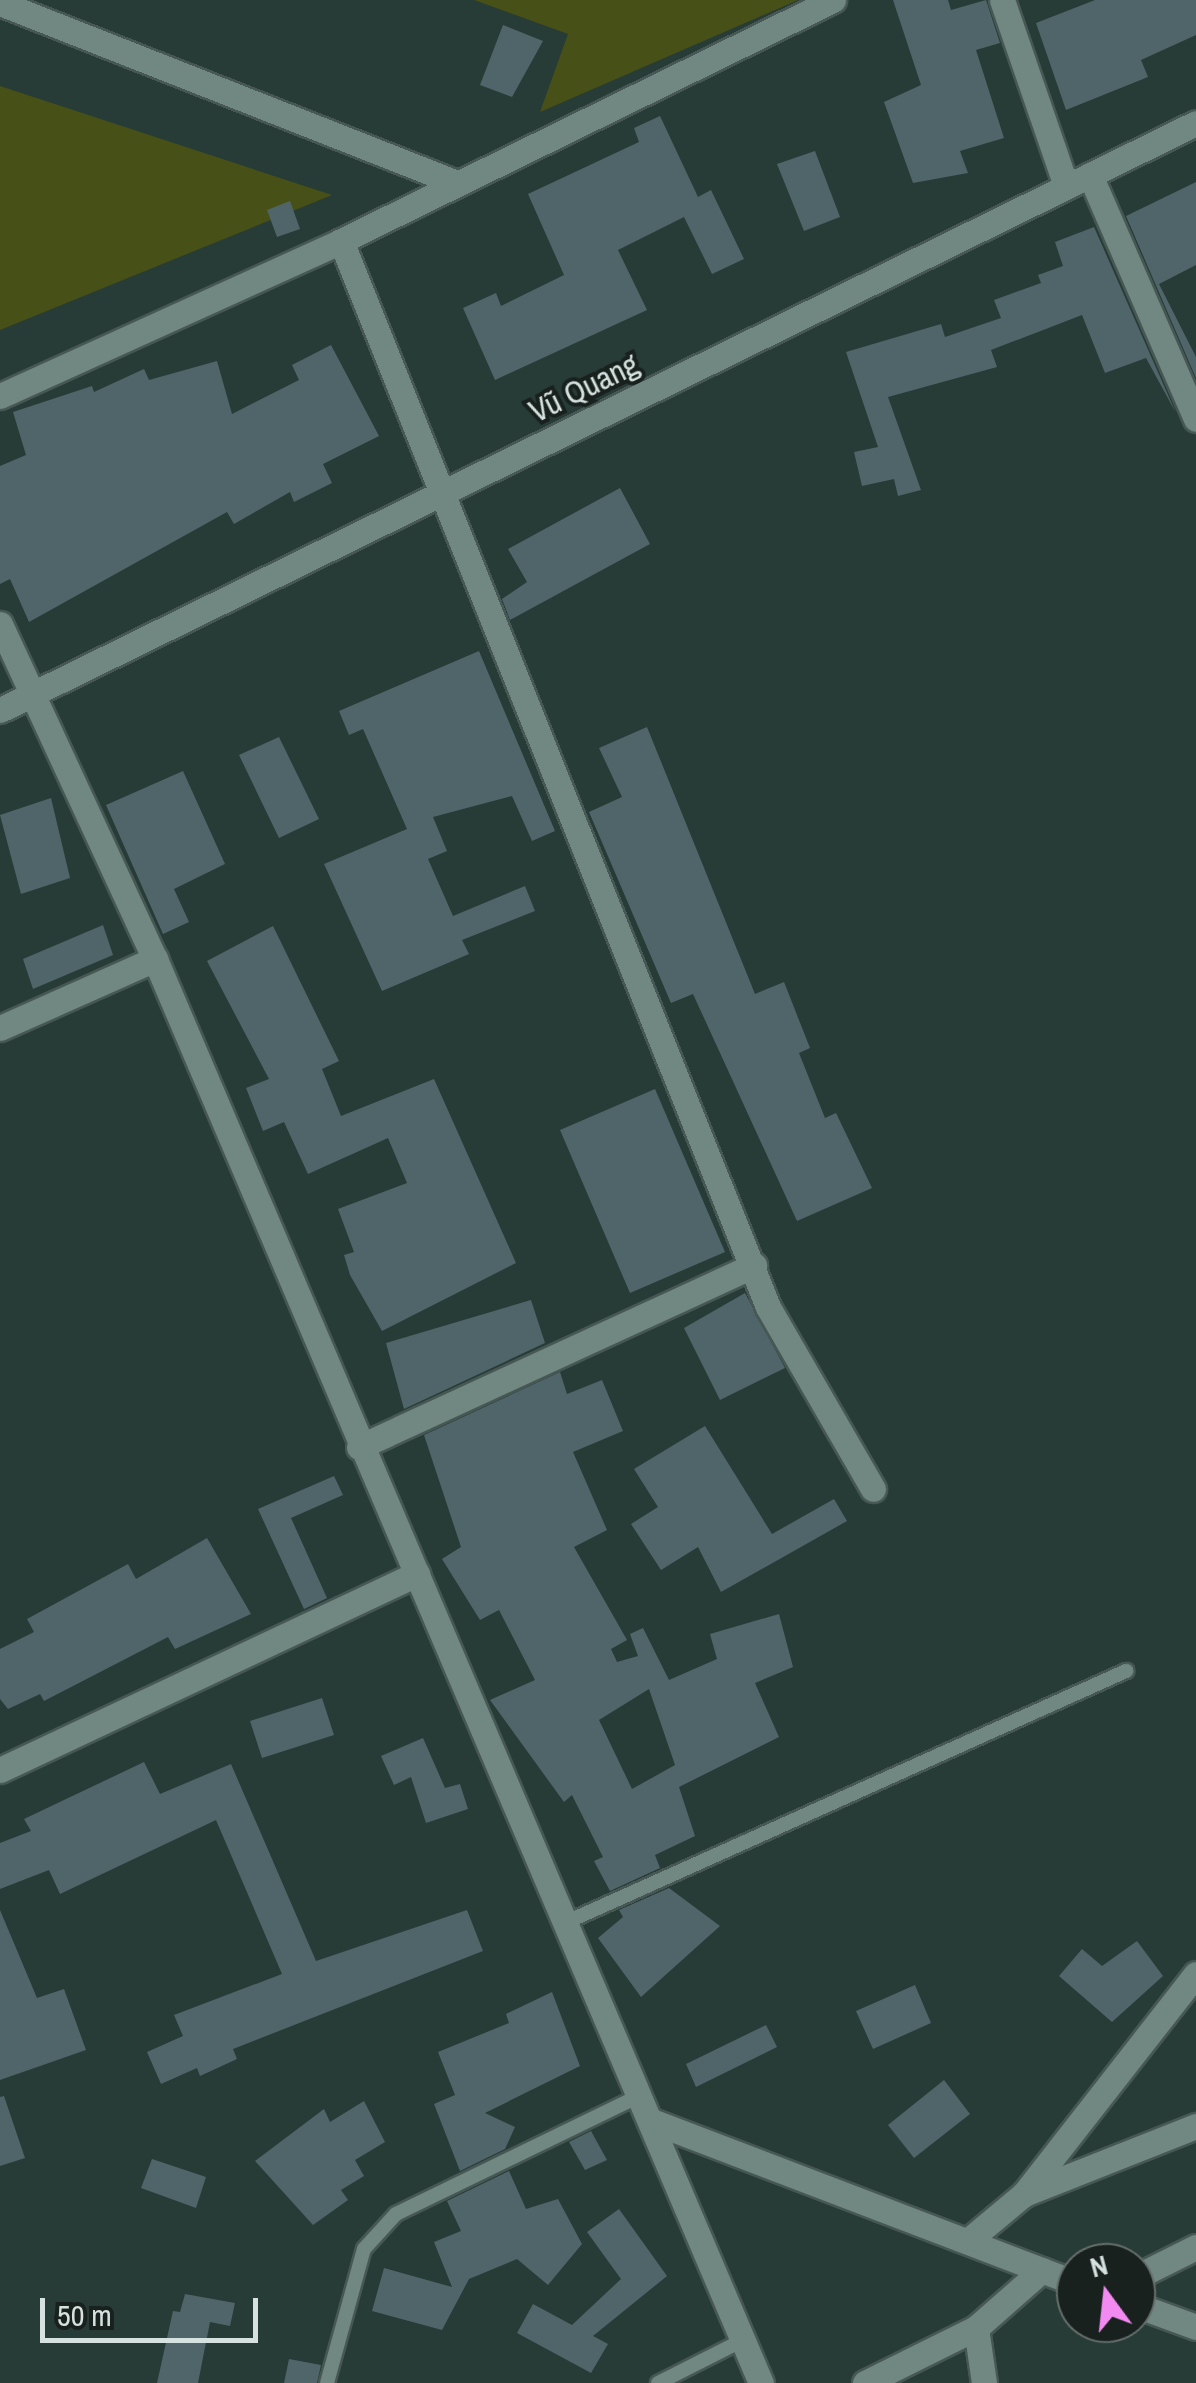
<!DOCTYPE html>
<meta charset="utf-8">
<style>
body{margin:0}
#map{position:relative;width:1196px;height:2383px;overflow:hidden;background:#273c37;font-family:"Archivo Narrow",sans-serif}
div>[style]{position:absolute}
.green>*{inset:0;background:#475016}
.building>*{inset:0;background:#4f6569}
.roads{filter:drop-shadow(2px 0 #475854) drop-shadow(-2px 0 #475854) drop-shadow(0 2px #475854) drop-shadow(0 -2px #475854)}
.service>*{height:14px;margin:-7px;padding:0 7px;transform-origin:7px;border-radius:7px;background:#718782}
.minor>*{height:25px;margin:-12.5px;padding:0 12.5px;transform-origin:12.5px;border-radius:12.5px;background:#718782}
.secondary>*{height:25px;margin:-12.5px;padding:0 12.5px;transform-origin:12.5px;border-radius:12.5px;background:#718782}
span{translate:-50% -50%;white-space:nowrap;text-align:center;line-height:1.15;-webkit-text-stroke:8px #18211e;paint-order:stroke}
.street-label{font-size:32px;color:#d6e2df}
.north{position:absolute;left:1056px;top:2243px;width:100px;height:100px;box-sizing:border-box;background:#18211e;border:2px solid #646e6b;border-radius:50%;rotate:345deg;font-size:28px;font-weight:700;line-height:40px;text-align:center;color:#d6e2df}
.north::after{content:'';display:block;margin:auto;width:35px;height:45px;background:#f38af1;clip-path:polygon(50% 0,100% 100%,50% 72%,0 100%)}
.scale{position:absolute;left:40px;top:2298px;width:218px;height:45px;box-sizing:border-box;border:5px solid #d6e2df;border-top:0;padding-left:12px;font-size:30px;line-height:35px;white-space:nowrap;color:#d6e2df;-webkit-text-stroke:8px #18211e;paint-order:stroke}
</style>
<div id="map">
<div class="green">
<i style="clip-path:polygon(474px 0,798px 0,540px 112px,568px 34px)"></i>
<i style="clip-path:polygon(0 86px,332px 195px,0 330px)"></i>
</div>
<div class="building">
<i style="clip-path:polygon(893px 0,948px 0,951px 10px,986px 0,1000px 43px,976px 50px,1004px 138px,960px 151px,968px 173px,913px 183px,884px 102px,921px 85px)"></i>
<i style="clip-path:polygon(1095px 0,1196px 0,1196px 35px,1141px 60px,1148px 77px,1066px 110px,1036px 23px)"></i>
<i style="clip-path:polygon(503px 25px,543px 41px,512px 97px,480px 85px)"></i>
<i style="clip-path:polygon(660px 116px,698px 197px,711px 190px,744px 259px,712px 274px,684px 217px,618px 250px,647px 310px,495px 380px,463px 308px,496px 293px,501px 306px,564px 275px,528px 194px,639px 142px,634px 128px)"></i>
<i style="clip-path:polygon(815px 151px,840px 217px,804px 231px,777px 164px)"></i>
<i style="clip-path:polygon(1196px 182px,1196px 265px,1159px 284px,1196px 357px,1196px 378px,1126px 216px)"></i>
<i style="clip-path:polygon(290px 201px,300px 229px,277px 237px,267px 210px)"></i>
<i style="clip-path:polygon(1094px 227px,1176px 413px,1146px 358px,1105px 373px,1082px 315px,991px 350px,997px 367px,888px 397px,921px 490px,898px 496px,894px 479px,862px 486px,854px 452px,878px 447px,846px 352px,941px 324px,945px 337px,1001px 318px,994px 300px,1041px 283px,1038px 275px,1063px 266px,1055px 242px)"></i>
<i style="clip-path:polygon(331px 345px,379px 436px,323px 464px,332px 483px,294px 502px,290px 492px,234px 524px,227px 512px,29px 622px,10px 579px,0 584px,0 466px,26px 455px,13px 412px,92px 386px,94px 392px,144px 369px,149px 380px,217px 361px,232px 414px,299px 380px,292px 365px)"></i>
<i style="clip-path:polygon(620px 488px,650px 544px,510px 620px,502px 599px,527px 582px,508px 549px)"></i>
<i style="clip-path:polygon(479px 651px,555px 831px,532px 841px,512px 796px,433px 817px,447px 851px,428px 859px,453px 916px,525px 886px,535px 911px,462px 940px,469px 954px,382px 991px,324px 864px,407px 829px,363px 729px,349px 735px,339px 711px)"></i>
<i style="clip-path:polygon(647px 727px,755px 994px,784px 982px,810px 1048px,799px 1053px,825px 1118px,836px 1113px,872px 1188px,797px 1221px,693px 994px,671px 1003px,589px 812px,622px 797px,599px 748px)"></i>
<i style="clip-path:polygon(279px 737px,319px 819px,279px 838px,239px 755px)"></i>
<i style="clip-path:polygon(183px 771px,225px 864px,174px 889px,189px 922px,163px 934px,106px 805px)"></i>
<i style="clip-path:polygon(51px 798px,70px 878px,21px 894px,0 815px)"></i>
<i style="clip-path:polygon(103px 925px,113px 955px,33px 989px,23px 959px)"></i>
<i style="clip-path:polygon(273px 926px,339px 1061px,322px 1069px,341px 1116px,434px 1079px,516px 1263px,382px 1331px,350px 1275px,344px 1255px,354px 1252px,338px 1209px,407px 1183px,388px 1138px,308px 1174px,284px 1122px,263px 1131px,246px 1088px,269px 1079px,207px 961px)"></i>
<i style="clip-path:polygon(655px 1089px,725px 1252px,630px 1293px,560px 1130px)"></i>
<i style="clip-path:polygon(745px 1293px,785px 1368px,720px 1400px,684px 1328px)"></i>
<i style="clip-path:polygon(531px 1300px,545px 1343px,404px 1409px,386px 1343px)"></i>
<i style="clip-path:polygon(evenodd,560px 1372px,567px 1394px,602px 1380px,623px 1431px,573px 1452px,607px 1530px,574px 1547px,627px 1640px,611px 1649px,617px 1662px,638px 1656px,630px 1634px,643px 1628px,669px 1680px,717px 1659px,710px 1634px,779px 1614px,793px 1667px,755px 1683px,779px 1737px,679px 1787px,695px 1836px,655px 1855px,660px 1868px,610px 1891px,594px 1861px,603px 1857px,572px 1795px,564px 1802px,490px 1700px,535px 1680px,499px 1610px,480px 1620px,442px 1559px,461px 1547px,424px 1435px,560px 1372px,649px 1689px,675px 1765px,632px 1789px,599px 1720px,649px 1689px)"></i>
<i style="clip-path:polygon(705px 1426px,772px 1534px,834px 1499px,847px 1521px,721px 1592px,698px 1547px,661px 1570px,631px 1524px,658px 1507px,634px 1469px)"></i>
<i style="clip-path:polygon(334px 1476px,343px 1495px,291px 1518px,327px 1598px,304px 1609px,258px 1509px)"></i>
<i style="clip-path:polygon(207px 1538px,251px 1614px,175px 1649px,168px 1637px,44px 1701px,40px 1694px,8px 1709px,0 1699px,0 1649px,34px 1632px,27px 1619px,128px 1564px,136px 1579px)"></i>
<i style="clip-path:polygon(322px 1698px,334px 1735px,262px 1758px,250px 1721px)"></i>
<i style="clip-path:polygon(423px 1738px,445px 1788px,460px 1784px,468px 1809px,426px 1823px,411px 1777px,394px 1785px,381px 1756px)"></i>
<i style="clip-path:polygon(144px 1762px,160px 1794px,231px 1764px,316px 1961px,467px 1910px,483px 1951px,233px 2049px,237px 2059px,200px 2076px,197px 2068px,161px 2084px,147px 2052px,183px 2036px,174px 2015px,282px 1974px,216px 1820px,60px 1894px,49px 1870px,0 1889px,0 1843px,31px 1831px,24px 1819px)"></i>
<i style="clip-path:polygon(669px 1888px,720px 1926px,641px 1997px,598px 1938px,623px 1917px,619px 1910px)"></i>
<i style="clip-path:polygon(0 1910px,37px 1998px,64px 1989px,86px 2050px,0 2080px)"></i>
<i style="clip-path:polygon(1137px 1941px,1163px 1976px,1112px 2022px,1059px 1976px,1082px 1949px,1102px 1966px)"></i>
<i style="clip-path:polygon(915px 1985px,931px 2023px,873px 2049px,856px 2011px)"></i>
<i style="clip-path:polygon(552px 1992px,580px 2066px,485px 2113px,515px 2127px,505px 2149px,460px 2171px,434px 2104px,455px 2095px,438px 2052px,509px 2023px,506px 2014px)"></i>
<i style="clip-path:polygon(766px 2025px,777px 2047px,696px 2087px,686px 2064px)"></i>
<i style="clip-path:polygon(944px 2080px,970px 2114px,914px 2158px,888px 2125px)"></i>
<i style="clip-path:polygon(4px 2096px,25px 2158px,0 2166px,0 2097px)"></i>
<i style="clip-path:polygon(364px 2101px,385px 2142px,355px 2160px,364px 2176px,341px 2190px,348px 2200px,313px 2225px,255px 2161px,324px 2109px,330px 2122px)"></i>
<i style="clip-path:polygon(591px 2131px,607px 2160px,585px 2170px,569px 2142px)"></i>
<i style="clip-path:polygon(152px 2159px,206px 2177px,196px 2208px,141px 2188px)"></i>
<i style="clip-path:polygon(509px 2171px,526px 2209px,558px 2199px,582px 2244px,548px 2285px,517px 2259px,469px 2279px,442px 2330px,372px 2311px,384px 2268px,452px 2287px,434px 2242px,461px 2231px,447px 2201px)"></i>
<i style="clip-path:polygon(619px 2209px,667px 2276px,593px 2336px,608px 2344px,591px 2373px,517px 2333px,533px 2304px,572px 2325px,621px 2279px,587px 2232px)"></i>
<i style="clip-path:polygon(185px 2294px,235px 2303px,230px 2326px,210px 2322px,198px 2383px,157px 2383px,173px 2311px,180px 2312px)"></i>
<i style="clip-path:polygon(289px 2359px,321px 2365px,317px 2383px,284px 2383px)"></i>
</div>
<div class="roads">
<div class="service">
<i style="left:569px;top:1921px;width:611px;rotate:-24.17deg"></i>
<i style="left:327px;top:2383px;width:139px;rotate:-74.6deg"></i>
<i style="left:364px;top:2249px;width:47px;rotate:-47.6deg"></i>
<i style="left:396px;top:2214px;width:272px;rotate:-25.9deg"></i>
<i style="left:658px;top:2383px;width:95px;rotate:-26.8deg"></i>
</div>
<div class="minor">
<i style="left:1002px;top:0;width:197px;rotate:71deg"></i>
<i style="left:0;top:3px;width:490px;rotate:21.5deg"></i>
<i style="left:1090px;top:175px;width:266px;rotate:66.5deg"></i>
<i style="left:341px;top:241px;width:1148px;rotate:68.17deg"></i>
<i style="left:768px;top:1307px;width:210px;rotate:60deg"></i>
<i style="left:0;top:396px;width:375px;rotate:-24.4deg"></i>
<i style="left:341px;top:241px;width:548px;rotate:-26.1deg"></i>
<i style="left:0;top:624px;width:369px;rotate:65.2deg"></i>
<i style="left:155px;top:959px;width:1548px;rotate:66.95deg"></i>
<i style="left:0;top:1028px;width:170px;rotate:-24deg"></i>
<i style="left:359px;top:1447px;width:435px;rotate:-24.7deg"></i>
<i style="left:0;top:1770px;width:461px;rotate:-25.2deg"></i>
<i style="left:654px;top:2122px;width:452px;rotate:20.9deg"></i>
<i style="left:1024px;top:2194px;width:279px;rotate:-52deg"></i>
<i style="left:970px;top:2239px;width:70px;rotate:-39.8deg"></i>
<i style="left:1024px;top:2194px;width:185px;rotate:-21.6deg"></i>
<i style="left:1136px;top:2277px;width:67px;rotate:-26.6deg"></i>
<i style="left:1136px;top:2305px;width:64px;rotate:20.1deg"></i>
<i style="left:976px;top:2328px;width:56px;rotate:81.7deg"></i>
<i style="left:865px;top:2383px;width:124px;rotate:-26.4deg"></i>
<i style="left:976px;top:2328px;width:88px;rotate:-41.3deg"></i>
</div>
<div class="secondary">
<i style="left:0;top:710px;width:1332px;rotate:-26.14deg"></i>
</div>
</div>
<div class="street-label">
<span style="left:584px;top:388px;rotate:-26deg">Vũ Quang</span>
</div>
<div class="north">N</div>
<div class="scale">50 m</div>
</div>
